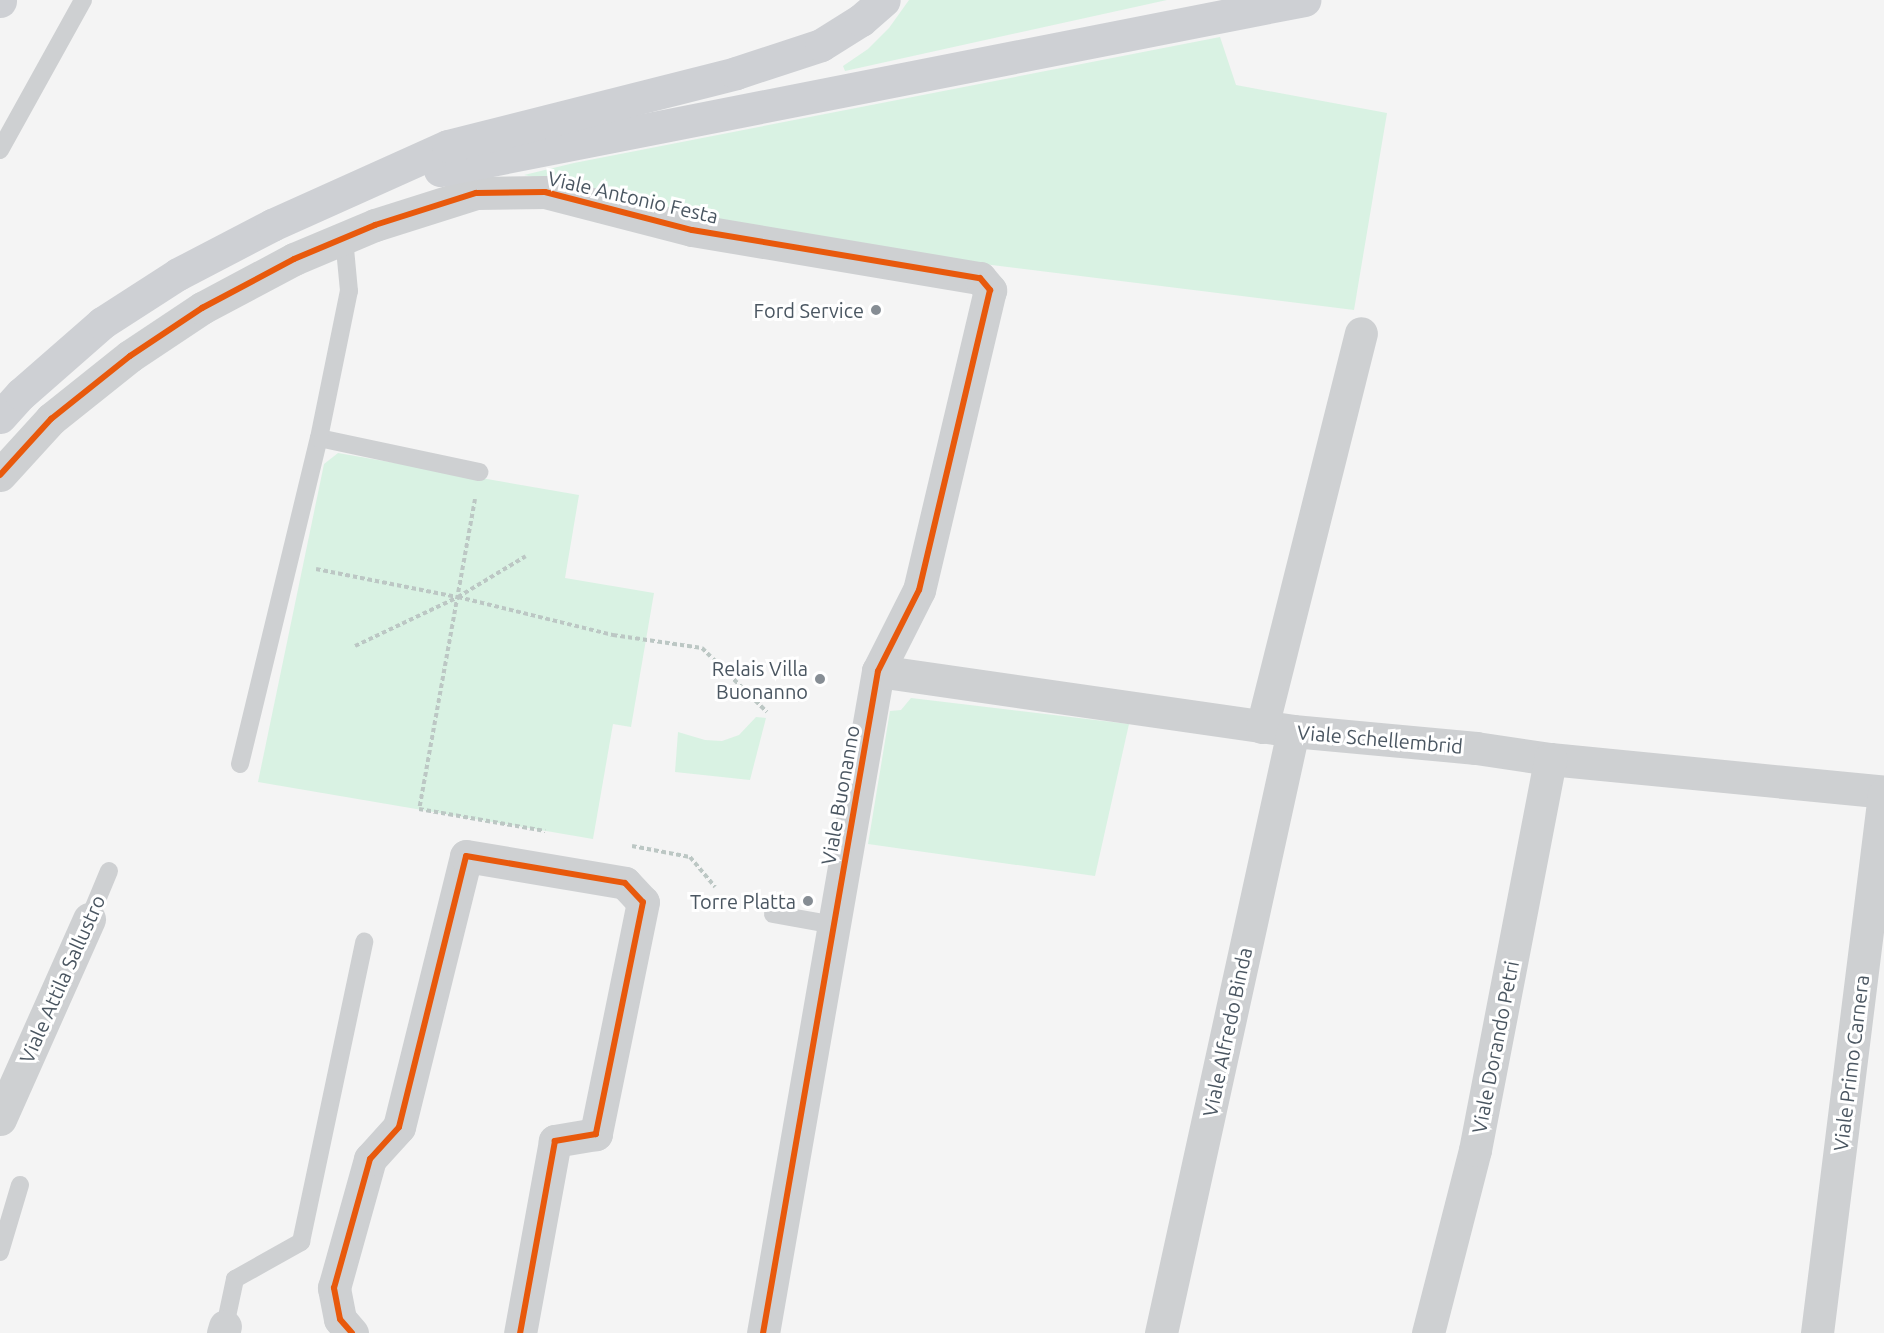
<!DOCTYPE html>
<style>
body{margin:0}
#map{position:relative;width:1884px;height:1333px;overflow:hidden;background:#f4f4f4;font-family:Ubuntu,sans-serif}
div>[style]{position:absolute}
.green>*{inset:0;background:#d9f2e3}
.path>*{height:4px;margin-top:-2px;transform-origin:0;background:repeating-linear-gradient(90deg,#bcc7c4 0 4.5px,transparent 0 7.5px)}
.lane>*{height:18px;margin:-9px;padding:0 9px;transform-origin:9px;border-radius:9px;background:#ced0d2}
.street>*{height:33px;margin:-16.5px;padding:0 16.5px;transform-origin:16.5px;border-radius:16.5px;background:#ced0d2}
.secondary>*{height:33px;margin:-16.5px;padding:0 16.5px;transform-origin:16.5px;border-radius:16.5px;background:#ced0d4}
.cycleway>*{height:6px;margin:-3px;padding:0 3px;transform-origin:3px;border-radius:3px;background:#e8590c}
.dots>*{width:16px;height:16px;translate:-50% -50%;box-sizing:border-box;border:3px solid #fff;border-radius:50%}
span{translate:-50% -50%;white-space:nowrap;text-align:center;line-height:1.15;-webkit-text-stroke:6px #fff;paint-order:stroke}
.street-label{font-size:20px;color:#4a5661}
.poi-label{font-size:20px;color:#4a5661}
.right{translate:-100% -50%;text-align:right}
</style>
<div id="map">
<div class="green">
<i style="clip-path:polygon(909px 0,1167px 0,845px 71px,843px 66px,868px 49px,889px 28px)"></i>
<i style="clip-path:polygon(1220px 37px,1236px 85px,1387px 113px,1354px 310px,822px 244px,695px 216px,589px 188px,524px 175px,574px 163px)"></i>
<i style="clip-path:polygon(338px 453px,579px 495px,565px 578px,654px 593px,631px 727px,613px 724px,593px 839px,258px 782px,324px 464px)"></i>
<i style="clip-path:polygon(911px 698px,1129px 724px,1095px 876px,868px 844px,890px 711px,901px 710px)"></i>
<i style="clip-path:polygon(756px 717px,766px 718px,750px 780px,675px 772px,678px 732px,705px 740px,722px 741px,739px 735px)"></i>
</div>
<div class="path">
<i style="left:475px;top:499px;width:315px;rotate:100.2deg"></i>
<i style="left:419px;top:809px;width:128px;rotate:9.9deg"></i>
<i style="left:316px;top:569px;width:145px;rotate:11.2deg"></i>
<i style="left:458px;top:597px;width:79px;rotate:-31.1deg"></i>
<i style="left:355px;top:646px;width:114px;rotate:-25.4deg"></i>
<i style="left:458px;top:597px;width:160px;rotate:13.8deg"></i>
<i style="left:613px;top:635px;width:90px;rotate:8.3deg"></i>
<i style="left:702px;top:648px;width:91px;rotate:44.6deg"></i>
<i style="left:632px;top:846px;width:59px;rotate:10.7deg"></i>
<i style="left:690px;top:857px;width:39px;rotate:50deg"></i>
</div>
<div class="lane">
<i style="left:0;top:150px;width:171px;rotate:-61deg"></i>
<i style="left:319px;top:438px;width:164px;rotate:12deg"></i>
<i style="left:240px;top:764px;width:335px;rotate:-76.4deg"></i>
<i style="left:319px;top:438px;width:150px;rotate:-78.5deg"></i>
<i style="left:349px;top:291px;width:53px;rotate:-95.4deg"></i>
<i style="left:773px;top:914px;width:62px;rotate:10.2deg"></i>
<i style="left:89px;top:919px;width:52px;rotate:-67.4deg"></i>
<i style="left:0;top:1252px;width:70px;rotate:-73.4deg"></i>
<i style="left:225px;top:1326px;width:48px;rotate:-78deg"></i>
<i style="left:235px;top:1279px;width:76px;rotate:-29.3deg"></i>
<i style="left:301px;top:1242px;width:307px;rotate:-78.1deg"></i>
</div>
<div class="street">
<i style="left:0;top:475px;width:76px;rotate:-47.7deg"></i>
<i style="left:51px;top:419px;width:101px;rotate:-38.6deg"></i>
<i style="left:130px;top:356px;width:87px;rotate:-33.7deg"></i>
<i style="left:202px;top:308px;width:104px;rotate:-28deg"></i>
<i style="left:294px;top:259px;width:88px;rotate:-22.8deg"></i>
<i style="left:375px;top:225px;width:106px;rotate:-17.6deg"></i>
<i style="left:476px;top:193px;width:69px;rotate:-0.8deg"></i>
<i style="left:545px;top:192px;width:152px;rotate:14.5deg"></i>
<i style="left:692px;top:230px;width:292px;rotate:9.5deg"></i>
<i style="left:980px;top:278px;width:16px;rotate:50deg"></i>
<i style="left:990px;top:290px;width:308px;rotate:103.3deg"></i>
<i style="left:919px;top:590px;width:91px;rotate:116.8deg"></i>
<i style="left:878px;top:671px;width:672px;rotate:99.85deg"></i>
<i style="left:878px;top:671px;width:419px;rotate:8.2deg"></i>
<i style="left:1293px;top:731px;width:184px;rotate:5.3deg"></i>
<i style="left:1476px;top:748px;width:75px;rotate:8.5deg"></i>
<i style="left:1550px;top:759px;width:336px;rotate:5.6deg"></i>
<i style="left:1262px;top:727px;width:406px;rotate:-75.9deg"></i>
<i style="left:0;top:1119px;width:219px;rotate:-66deg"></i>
<i style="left:223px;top:1333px;width:7px;rotate:-74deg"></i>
<i style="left:352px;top:1333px;width:18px;rotate:-131deg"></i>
<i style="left:340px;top:1319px;width:32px;rotate:-101deg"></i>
<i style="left:334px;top:1288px;width:134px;rotate:-74.4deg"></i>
<i style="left:370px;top:1159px;width:43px;rotate:-47.8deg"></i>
<i style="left:399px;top:1127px;width:279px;rotate:-76.1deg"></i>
<i style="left:466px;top:856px;width:161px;rotate:9.6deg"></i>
<i style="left:625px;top:883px;width:26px;rotate:47deg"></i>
<i style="left:643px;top:902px;width:237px;rotate:101.5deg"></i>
<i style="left:596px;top:1134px;width:42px;rotate:170.3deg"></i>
<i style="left:555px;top:1141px;width:195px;rotate:100.3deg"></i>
<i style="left:1161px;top:1333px;width:616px;rotate:-77.63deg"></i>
<i style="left:1428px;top:1333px;width:189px;rotate:-75.6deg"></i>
<i style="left:1475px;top:1150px;width:398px;rotate:-79.1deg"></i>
<i style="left:1817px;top:1333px;width:543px;rotate:-82.91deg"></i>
</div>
<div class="secondary">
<i style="left:0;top:1px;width:1px;rotate:-90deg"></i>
<i style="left:440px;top:170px;width:881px;rotate:-11.13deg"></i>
<i style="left:0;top:417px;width:31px;rotate:-48deg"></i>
<i style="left:21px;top:394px;width:108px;rotate:-41.2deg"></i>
<i style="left:102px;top:323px;width:90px;rotate:-32.8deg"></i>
<i style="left:178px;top:274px;width:106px;rotate:-27.5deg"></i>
<i style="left:272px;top:225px;width:193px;rotate:-24.2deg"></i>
<i style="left:448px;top:146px;width:297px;rotate:-14.2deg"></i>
<i style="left:736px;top:73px;width:89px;rotate:-18.2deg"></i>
<i style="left:821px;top:45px;width:47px;rotate:-32deg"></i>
<i style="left:861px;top:20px;width:30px;rotate:-41deg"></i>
</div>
<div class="cycleway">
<i style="left:0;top:475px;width:76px;rotate:-47.7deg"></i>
<i style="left:51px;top:419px;width:101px;rotate:-38.6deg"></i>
<i style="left:130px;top:356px;width:87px;rotate:-33.7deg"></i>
<i style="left:202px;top:308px;width:104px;rotate:-28deg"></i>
<i style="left:294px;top:259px;width:88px;rotate:-22.8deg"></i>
<i style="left:375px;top:225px;width:106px;rotate:-17.6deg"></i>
<i style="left:476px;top:193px;width:69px;rotate:-0.8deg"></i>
<i style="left:545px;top:192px;width:152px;rotate:14.5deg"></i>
<i style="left:692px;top:230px;width:292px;rotate:9.5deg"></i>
<i style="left:980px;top:278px;width:16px;rotate:50deg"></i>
<i style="left:990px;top:290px;width:308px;rotate:103.3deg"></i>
<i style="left:919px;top:590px;width:91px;rotate:116.8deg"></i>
<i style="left:878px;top:671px;width:672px;rotate:99.85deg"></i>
<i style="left:352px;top:1333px;width:18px;rotate:-131deg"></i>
<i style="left:340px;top:1319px;width:32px;rotate:-101deg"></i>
<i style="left:334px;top:1288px;width:134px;rotate:-74.4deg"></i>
<i style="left:370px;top:1159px;width:43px;rotate:-47.8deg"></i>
<i style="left:399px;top:1127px;width:279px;rotate:-76.1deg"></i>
<i style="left:466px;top:856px;width:161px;rotate:9.6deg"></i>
<i style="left:625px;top:883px;width:26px;rotate:47deg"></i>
<i style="left:643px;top:902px;width:237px;rotate:101.5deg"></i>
<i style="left:596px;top:1134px;width:42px;rotate:170.3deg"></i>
<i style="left:555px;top:1141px;width:195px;rotate:100.3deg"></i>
</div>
<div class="dots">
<i style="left:876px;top:310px;background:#868d94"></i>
<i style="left:820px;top:679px;background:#868d94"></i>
<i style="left:808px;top:901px;background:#868d94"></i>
</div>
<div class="street-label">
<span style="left:633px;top:197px;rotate:13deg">Viale Antonio Festa</span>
<span style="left:1380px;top:739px;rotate:5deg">Viale Schellembrid</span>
<span style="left:840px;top:795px;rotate:-80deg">Viale Buonanno</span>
<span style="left:62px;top:979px;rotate:-66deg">Viale Attila Sallustro</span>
<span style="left:1227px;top:1032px;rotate:-78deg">Viale Alfredo Binda</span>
<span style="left:1495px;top:1047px;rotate:-79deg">Viale Dorando Petri</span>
<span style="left:1851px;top:1063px;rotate:-83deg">Viale Primo Carnera</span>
</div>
<div class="poi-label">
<span class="right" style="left:864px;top:310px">Ford Service</span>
<span class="right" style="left:808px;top:680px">Relais Villa<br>Buonanno</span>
<span class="right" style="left:796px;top:901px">Torre Platta</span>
</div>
</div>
